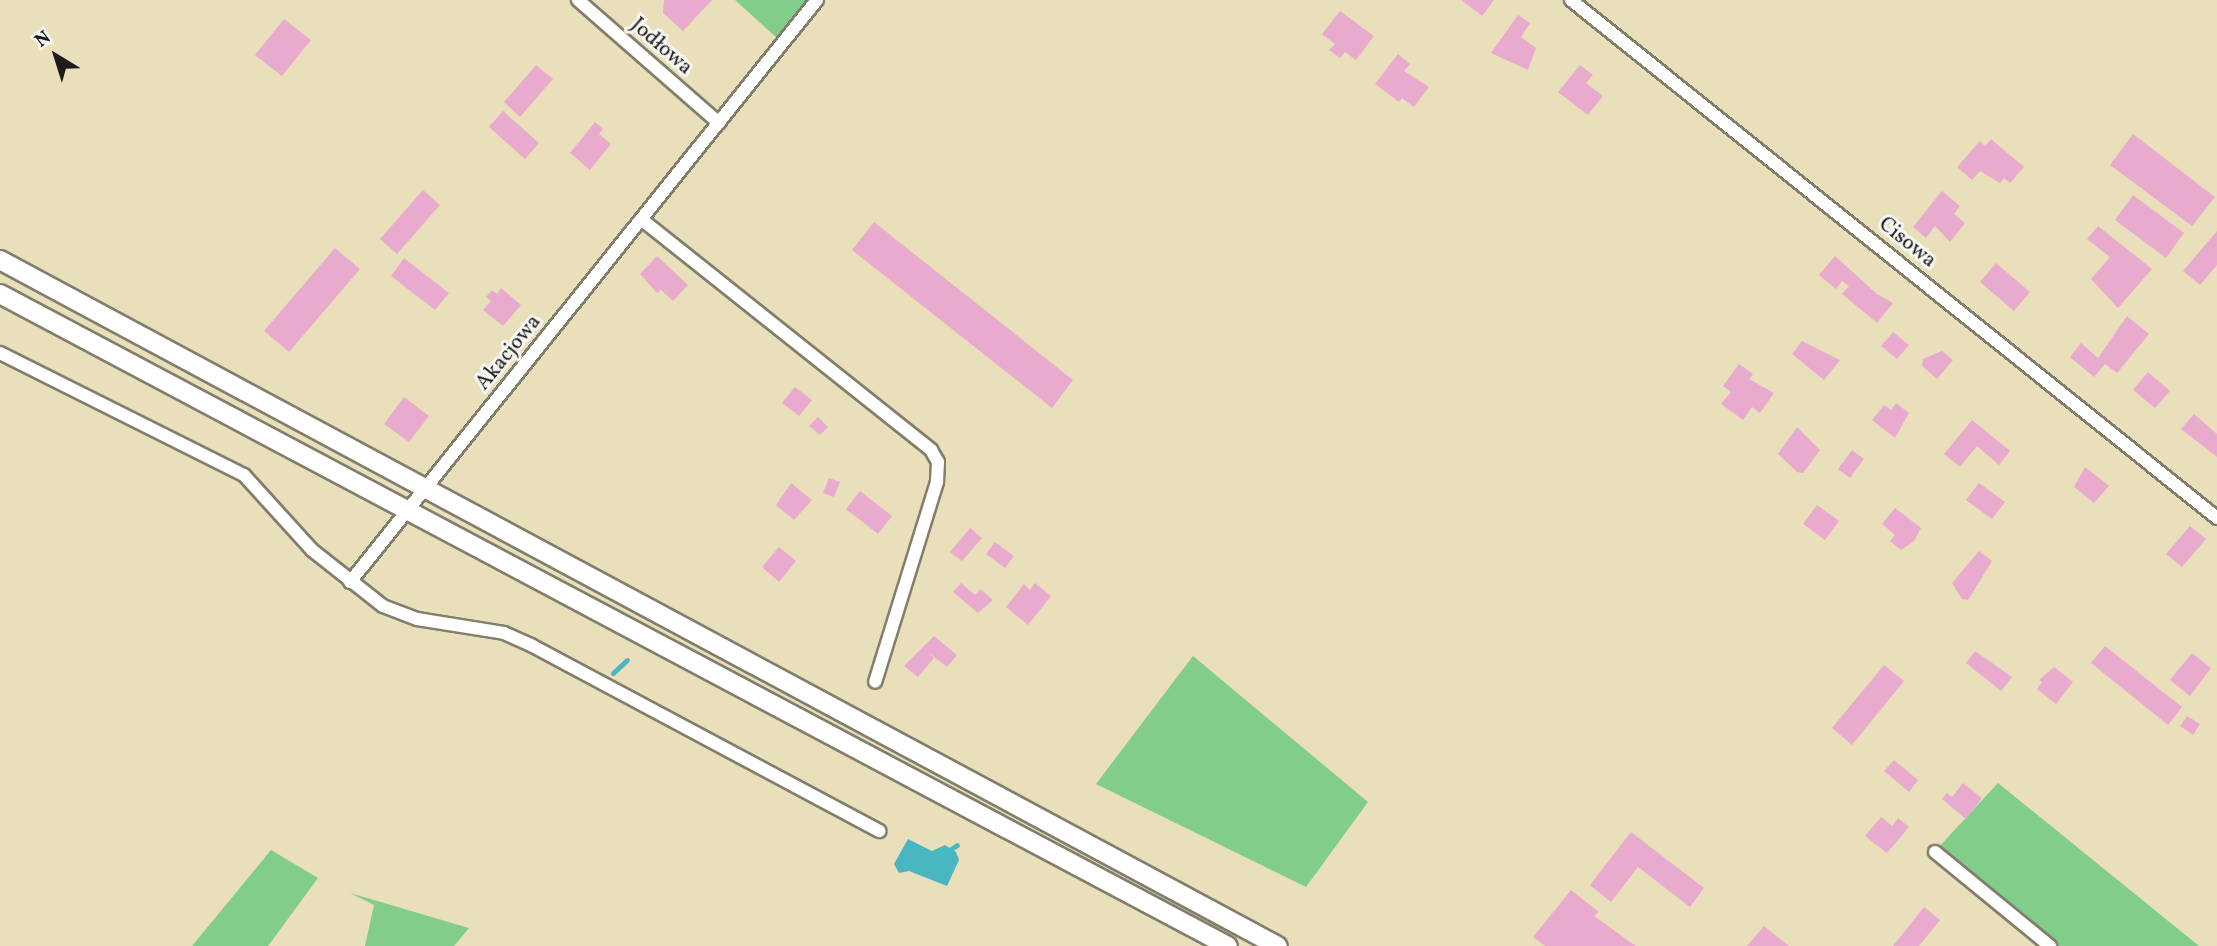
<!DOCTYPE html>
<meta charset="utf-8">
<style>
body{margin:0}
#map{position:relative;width:2217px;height:946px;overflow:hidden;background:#e9dfbb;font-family:Vollkorn,serif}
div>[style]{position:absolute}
.green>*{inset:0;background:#82cd8a}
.water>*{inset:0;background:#48b7c2}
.stream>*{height:5px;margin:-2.5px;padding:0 2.5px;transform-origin:2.5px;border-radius:2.5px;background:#48b7c2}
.building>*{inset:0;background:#e8abce}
.roads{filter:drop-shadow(2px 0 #827e6c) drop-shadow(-2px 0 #827e6c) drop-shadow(0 2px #827e6c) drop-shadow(0 -2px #827e6c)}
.minor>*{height:12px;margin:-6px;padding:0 6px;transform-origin:6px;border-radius:6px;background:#fff}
.secondary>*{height:18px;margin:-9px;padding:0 9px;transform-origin:9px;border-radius:9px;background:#fff}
span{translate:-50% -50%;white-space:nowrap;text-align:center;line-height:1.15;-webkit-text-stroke:6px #f6f6f2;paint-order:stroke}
.street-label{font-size:21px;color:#1c1c1c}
.north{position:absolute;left:21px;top:21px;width:70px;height:70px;-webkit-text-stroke:5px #f6f6f2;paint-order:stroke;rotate:322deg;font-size:19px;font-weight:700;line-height:28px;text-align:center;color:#1c1c1c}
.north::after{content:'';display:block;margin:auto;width:24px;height:32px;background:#1c1c1c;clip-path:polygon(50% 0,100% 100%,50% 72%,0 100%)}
</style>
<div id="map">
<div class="green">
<i style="clip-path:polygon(735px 0,808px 0,777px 38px)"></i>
<i style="clip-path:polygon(1193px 656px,1368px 802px,1306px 887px,1096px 784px)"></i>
<i style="clip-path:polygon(1998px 783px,2199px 946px,2057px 946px,1937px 849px)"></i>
<i style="clip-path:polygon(271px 850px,318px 878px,268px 946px,192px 946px)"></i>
<i style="clip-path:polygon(350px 893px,469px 928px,454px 946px,365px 946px,374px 905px)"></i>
</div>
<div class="water">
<i style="clip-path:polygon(908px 839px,932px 851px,945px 845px,956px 852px,959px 860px,947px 886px,909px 871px,899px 873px,894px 864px)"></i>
</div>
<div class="stream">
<i style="left:613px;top:673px;width:19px;rotate:-43deg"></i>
<i style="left:951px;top:849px;width:7px;rotate:-34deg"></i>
</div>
<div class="building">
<i style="clip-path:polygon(664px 0,712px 0,683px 31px,663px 13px)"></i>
<i style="clip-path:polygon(1461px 0,1494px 0,1482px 16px)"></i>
<i style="clip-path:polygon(1340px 11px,1374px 36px,1356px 60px,1345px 52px,1340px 58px,1329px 50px,1335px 44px,1322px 34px)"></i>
<i style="clip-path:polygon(1518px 15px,1530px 23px,1521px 37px,1536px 48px,1528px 70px,1491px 53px)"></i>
<i style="clip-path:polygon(284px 19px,311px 40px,282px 76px,255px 55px)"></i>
<i style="clip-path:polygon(1398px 54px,1410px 64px,1404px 71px,1429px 87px,1414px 107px,1402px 98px,1399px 102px,1375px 84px)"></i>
<i style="clip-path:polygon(536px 65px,553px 79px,520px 117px,504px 102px)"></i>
<i style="clip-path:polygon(1580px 65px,1593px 75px,1586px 83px,1603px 96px,1588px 115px,1558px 92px)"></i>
<i style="clip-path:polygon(503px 111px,539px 143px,525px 159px,489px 127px)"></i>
<i style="clip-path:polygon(595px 122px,603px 129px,599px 134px,611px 144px,590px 170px,570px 153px)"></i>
<i style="clip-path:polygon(2133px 134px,2215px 197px,2192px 226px,2110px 165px)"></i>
<i style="clip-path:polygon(1991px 139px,2024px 167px,2010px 183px,2004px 178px,2000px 183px,1980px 171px,1972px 180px,1957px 167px,1980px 141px,1985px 146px)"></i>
<i style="clip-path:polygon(423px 190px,440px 205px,397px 254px,380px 239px)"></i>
<i style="clip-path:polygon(1942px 191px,1960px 206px,1954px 214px,1965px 223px,1950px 242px,1935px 226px,1926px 238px,1913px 227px)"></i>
<i style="clip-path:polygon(2133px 195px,2184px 233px,2166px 258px,2115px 220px)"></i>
<i style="clip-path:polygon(874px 222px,1073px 380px,1052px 408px,852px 250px)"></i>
<i style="clip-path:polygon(2098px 226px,2152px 269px,2118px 308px,2091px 279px,2110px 257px,2087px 239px)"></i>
<i style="clip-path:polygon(2217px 231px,2217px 265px,2200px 285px,2183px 271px)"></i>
<i style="clip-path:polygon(335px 248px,360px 269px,289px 352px,264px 331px)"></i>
<i style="clip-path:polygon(657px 256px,688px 285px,673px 301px,661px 290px,657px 293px,640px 274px)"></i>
<i style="clip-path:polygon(1835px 256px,1877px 294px,1893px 303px,1877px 323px,1842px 294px,1849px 286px,1842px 281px,1836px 289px,1819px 275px)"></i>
<i style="clip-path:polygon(404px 258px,449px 293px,435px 310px,391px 276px)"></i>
<i style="clip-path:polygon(1996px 263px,2030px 292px,2014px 311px,1980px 282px)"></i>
<i style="clip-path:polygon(501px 288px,521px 305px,503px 326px,483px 310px,491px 301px,486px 297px,492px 290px,497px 294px)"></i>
<i style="clip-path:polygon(2127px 316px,2149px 334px,2117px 373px,2105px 364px,2094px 377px,2070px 357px,2081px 343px,2098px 358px)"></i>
<i style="clip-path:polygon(1893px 332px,1909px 345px,1897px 359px,1881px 346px)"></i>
<i style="clip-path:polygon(1802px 341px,1840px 360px,1824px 380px,1792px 354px)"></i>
<i style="clip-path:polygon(1942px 351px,1953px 360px,1937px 379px,1922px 366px,1923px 359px)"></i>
<i style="clip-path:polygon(1739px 364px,1753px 374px,1749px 379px,1774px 393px,1760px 413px,1752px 407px,1743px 420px,1721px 404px,1731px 392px,1723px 386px)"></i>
<i style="clip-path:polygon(2148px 372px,2170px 391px,2155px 408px,2133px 390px)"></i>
<i style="clip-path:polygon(795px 387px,812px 400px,799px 416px,782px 403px)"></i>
<i style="clip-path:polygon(404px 397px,429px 416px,409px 442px,384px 424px)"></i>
<i style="clip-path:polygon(1896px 403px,1909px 413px,1895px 438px,1872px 420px,1884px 405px,1891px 410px)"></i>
<i style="clip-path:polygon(2194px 414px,2217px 434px,2217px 457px,2181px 429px)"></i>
<i style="clip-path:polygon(818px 417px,828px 427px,820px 435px,809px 426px)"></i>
<i style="clip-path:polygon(1972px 420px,2010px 451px,1999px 465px,1977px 446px,1960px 467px,1944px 454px)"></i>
<i style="clip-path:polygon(1797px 427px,1820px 450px,1803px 473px,1797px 472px,1778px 454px)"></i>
<i style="clip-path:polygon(1852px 450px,1864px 459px,1850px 478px,1838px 469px)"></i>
<i style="clip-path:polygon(2085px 467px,2109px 486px,2094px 503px,2074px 487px)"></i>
<i style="clip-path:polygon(829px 478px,840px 482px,834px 497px,823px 493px)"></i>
<i style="clip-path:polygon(791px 483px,812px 500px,794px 520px,776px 505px)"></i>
<i style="clip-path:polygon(1979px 483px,2005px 502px,1992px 519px,1966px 500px)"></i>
<i style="clip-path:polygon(860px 491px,892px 516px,878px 534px,846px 509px)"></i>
<i style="clip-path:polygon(1817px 505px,1839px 521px,1825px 540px,1803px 524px)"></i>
<i style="clip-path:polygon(1895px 508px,1921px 528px,1914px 541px,1901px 550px,1890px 541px,1895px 535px,1882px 524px)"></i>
<i style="clip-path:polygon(2190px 526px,2206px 539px,2182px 567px,2166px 554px)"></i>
<i style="clip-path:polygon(970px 528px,982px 538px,962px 561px,950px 552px)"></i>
<i style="clip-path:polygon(995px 542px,1014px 556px,1005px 568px,986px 554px)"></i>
<i style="clip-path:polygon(779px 547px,796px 561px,779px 582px,762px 567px)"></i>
<i style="clip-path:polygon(1979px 551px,1992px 561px,1968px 600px,1962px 599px,1952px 583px)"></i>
<i style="clip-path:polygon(961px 583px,975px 595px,980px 589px,993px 600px,978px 613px,953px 592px)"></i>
<i style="clip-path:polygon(1035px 583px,1051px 596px,1028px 625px,1006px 607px,1024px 584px,1030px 590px)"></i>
<i style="clip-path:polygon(934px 636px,957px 655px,947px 667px,928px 652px,934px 658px,918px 677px,904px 666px)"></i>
<i style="clip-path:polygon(2105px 646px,2182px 707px,2168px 725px,2091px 663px)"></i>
<i style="clip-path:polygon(1975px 651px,2012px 677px,2001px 691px,1966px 663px)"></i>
<i style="clip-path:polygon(2192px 653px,2211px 668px,2190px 696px,2170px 680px)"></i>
<i style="clip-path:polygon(1884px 665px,1904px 681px,1852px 745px,1832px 728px)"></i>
<i style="clip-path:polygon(2054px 667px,2073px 682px,2056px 704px,2037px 689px,2042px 682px,2039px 680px)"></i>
<i style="clip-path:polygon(2187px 716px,2200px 724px,2193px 735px,2180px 726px)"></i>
<i style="clip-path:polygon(1894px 760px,1918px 780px,1909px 792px,1884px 771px)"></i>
<i style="clip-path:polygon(1963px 783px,1982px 798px,1966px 819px,1942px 799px,1947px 793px,1952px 797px)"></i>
<i style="clip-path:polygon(1881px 817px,1892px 826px,1898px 818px,1909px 827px,1887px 853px,1865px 836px)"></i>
<i style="clip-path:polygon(1631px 832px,1704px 888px,1690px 907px,1638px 867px,1611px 902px,1590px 885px)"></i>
<i style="clip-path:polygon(1571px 890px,1599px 912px,1594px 916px,1636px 946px,1545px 946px,1533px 937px)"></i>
<i style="clip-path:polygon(1924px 907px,1940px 920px,1919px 946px,1893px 946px)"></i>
<i style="clip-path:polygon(1764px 926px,1789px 946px,1747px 946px)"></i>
</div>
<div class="roads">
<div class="minor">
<i style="left:578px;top:0;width:187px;rotate:41.1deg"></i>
<i style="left:1571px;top:0;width:828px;rotate:38.72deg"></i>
<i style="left:641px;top:219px;width:371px;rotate:38.5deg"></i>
<i style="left:931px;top:450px;width:14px;rotate:60deg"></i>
<i style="left:938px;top:462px;width:20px;rotate:93deg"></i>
<i style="left:937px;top:482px;width:209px;rotate:107.2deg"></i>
<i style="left:0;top:353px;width:273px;rotate:26.6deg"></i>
<i style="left:244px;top:475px;width:101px;rotate:47.8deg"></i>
<i style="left:312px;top:550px;width:90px;rotate:38.3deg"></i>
<i style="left:383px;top:606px;width:36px;rotate:21deg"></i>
<i style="left:417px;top:619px;width:88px;rotate:9.1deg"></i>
<i style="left:504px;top:633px;width:30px;rotate:24deg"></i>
<i style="left:531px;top:645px;width:395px;rotate:28.1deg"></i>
<i style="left:350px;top:582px;width:746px;rotate:-51.26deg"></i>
<i style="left:1935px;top:852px;width:149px;rotate:39.3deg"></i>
</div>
<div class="secondary">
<i style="left:0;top:260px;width:1450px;rotate:28.23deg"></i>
<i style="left:0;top:294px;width:1390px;rotate:27.97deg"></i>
</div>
</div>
<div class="street-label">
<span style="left:661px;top:47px;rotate:41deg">Jodłowa</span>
<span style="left:1907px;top:243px;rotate:39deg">Cisowa</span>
<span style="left:509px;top:353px;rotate:-51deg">Akacjowa</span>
</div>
<div class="north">N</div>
</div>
